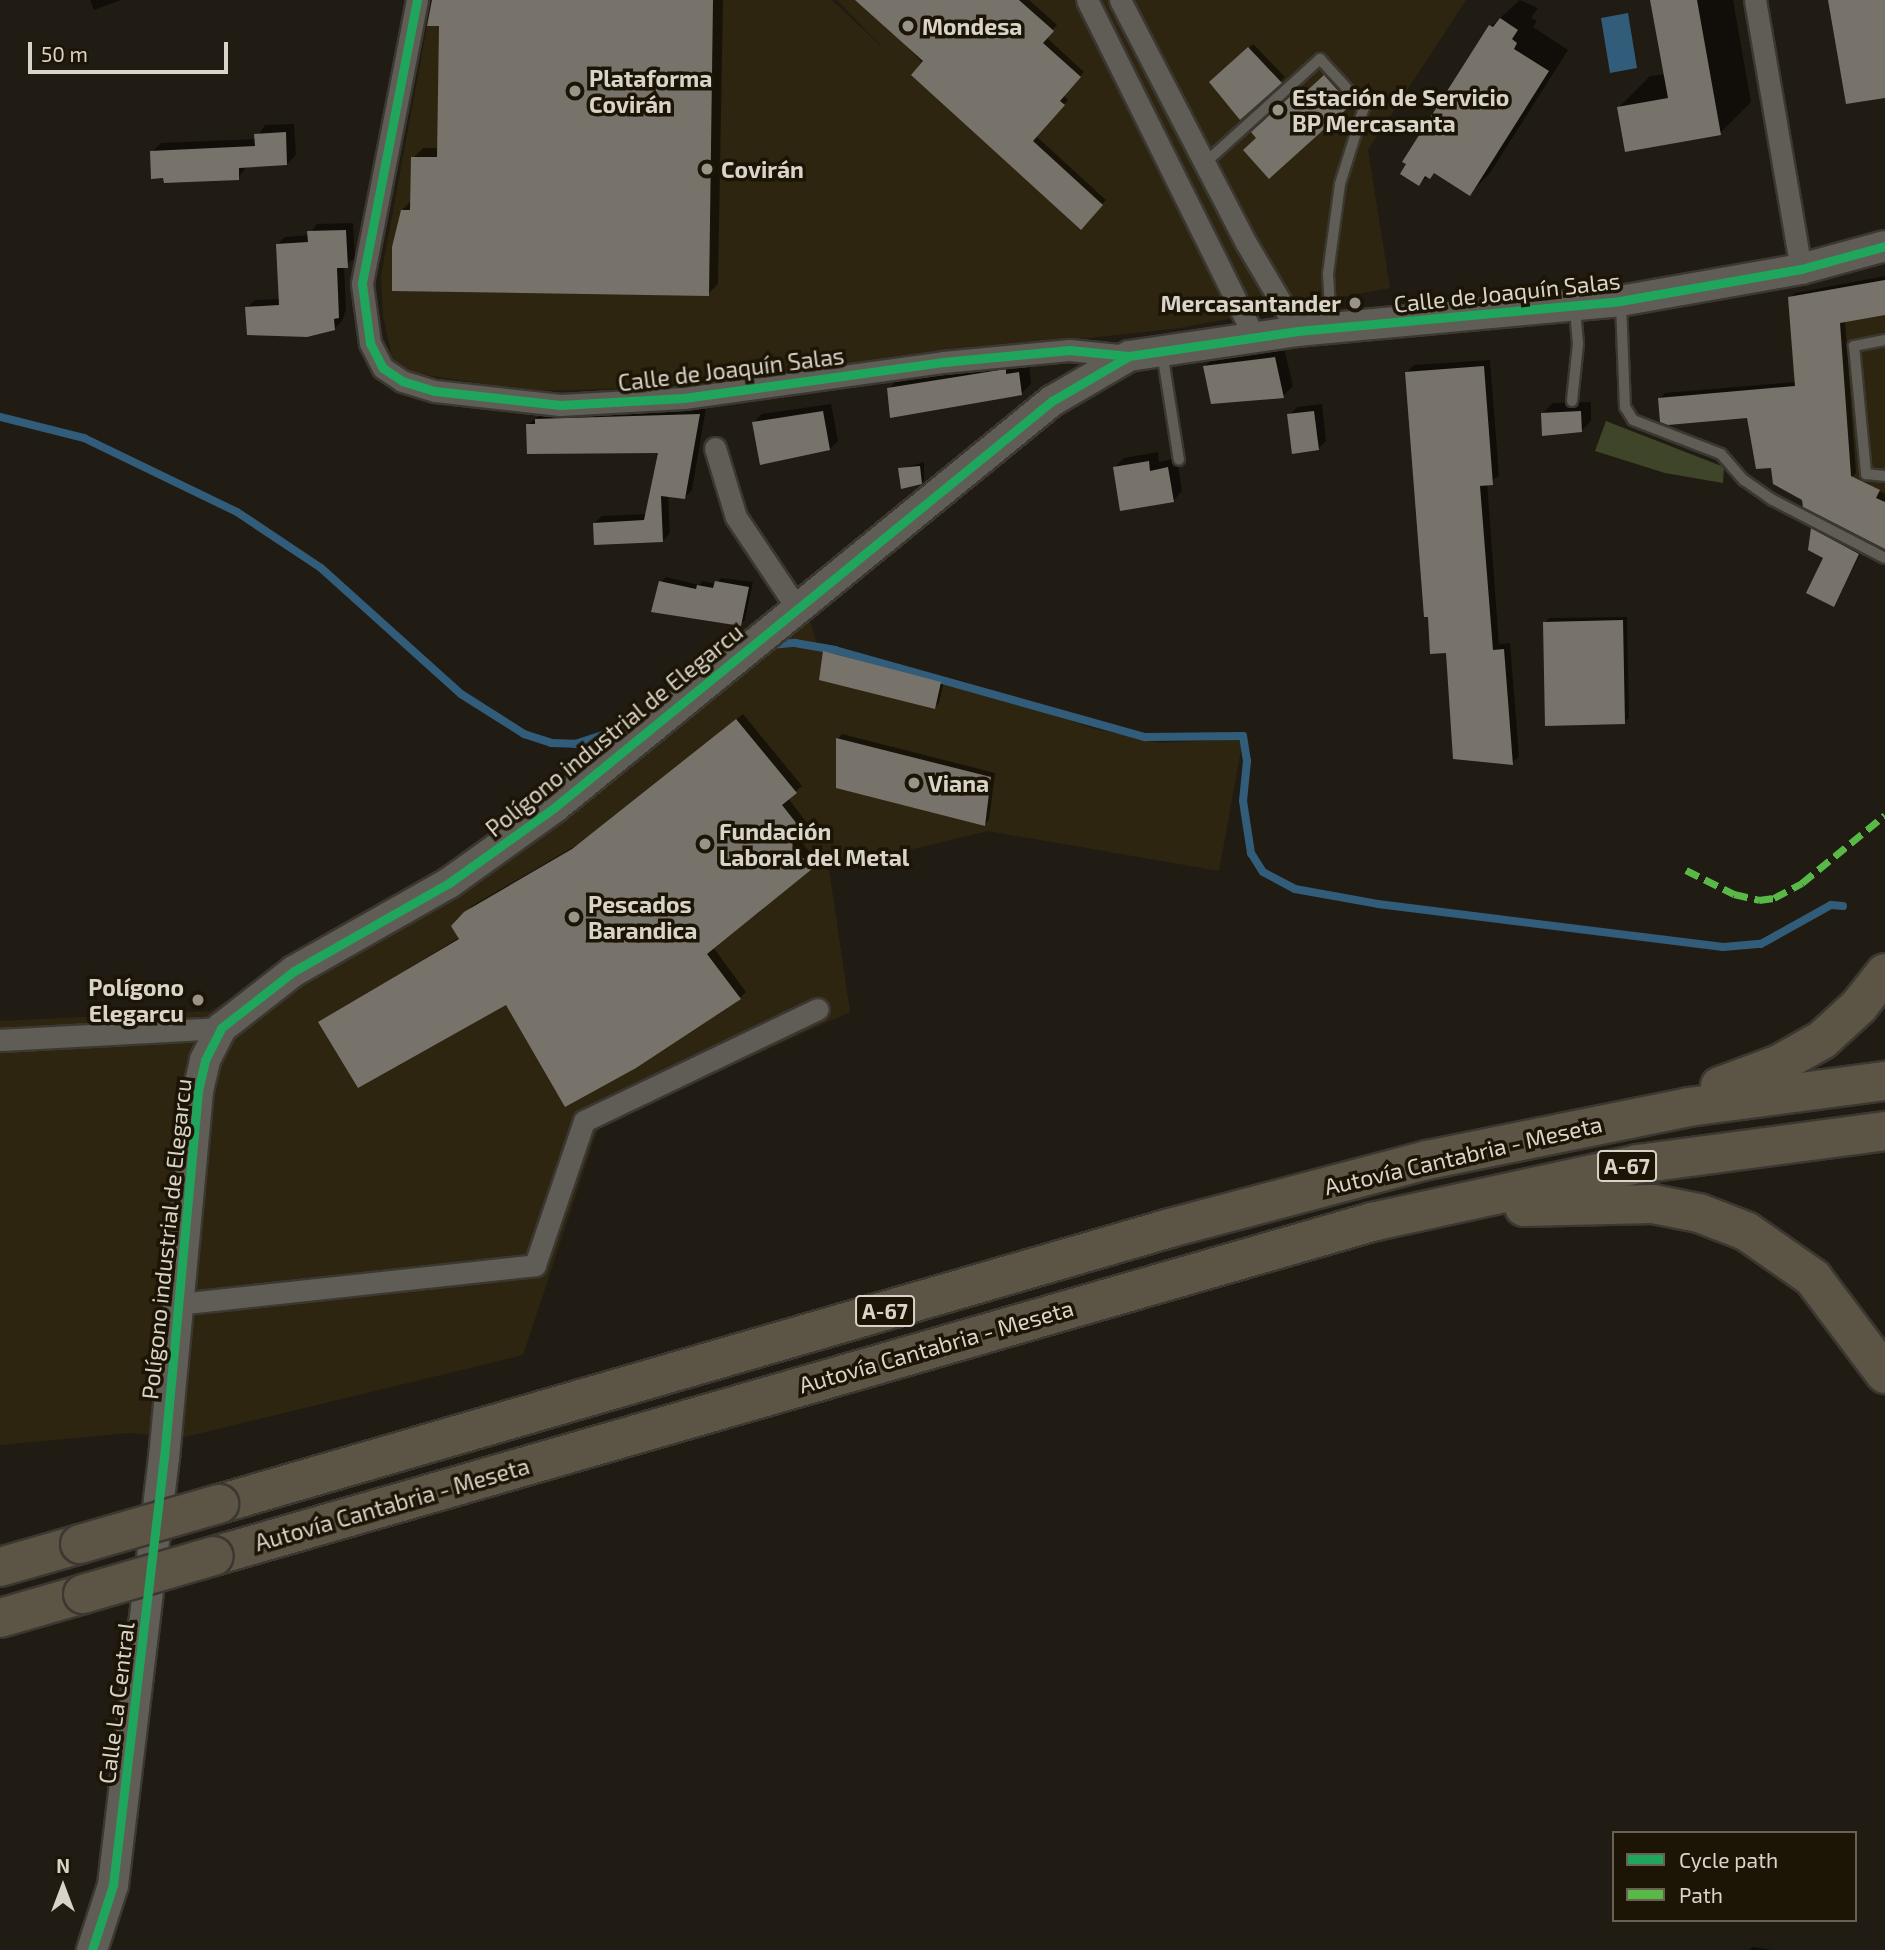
<!DOCTYPE html>
<meta charset="utf-8">
<style>
body{margin:0}
#map{position:relative;width:1885px;height:1950px;overflow:hidden;background:#201c13;font-family:"Exo 2",sans-serif}
div>[style]{position:absolute}
.built>*{inset:0;background:#2e2510}
.green>*{inset:0;background:#3f4528}
.water>*{inset:0;background:#325d7a}
.shadow>*{inset:0;background:#0007}
.stream>*{height:8px;margin:-4px;padding:0 4px;transform-origin:4px;border-radius:4px;background:#325d7a}
.building>*{inset:0;background:#77736b}
.roads{filter:drop-shadow(2px 0 #3b3731) drop-shadow(-2px 0 #3b3731) drop-shadow(0 2px #3b3731) drop-shadow(0 -2px #3b3731)}
.lane>*{height:10px;margin:-5px;padding:0 5px;transform-origin:5px;border-radius:5px;background:#605d56}
.street>*{height:21px;margin:-10.5px;padding:0 10.5px;transform-origin:10.5px;border-radius:10.5px;background:#605d56}
.secondary>*{height:30px;margin:-15px;padding:0 15px;transform-origin:15px;border-radius:15px;background:#605d56}
.highway>*{height:38px;margin:-19px;padding:0 19px;transform-origin:19px;border-radius:19px;background:#5c5445}
.bridges{filter:drop-shadow(2px 0 #3b3731) drop-shadow(-2px 0 #3b3731) drop-shadow(0 2px #3b3731) drop-shadow(0 -2px #3b3731)}
.highway-bridge>*{height:38px;margin:-19px;padding:0 19px;transform-origin:19px;border-radius:19px;background:#5c5445}
.quiet>*{height:7px;margin-top:-3.5px;transform-origin:0;background:repeating-linear-gradient(90deg,#58b947 0 14px,transparent 0 21px)}
.cycleway>*{height:9px;margin:-4.5px;padding:0 4.5px;transform-origin:4.5px;border-radius:4.5px;background:#20a55d}
.dots>*{width:19px;height:19px;translate:-50% -50%;box-sizing:border-box;border:4px solid #1c1505;border-radius:50%}
span{translate:-50% -50%;white-space:nowrap;text-align:center;line-height:1.15;-webkit-text-stroke:7px #1c1505;paint-order:stroke}
.shield-label span{padding:2px 5px;background:#1c1505;border:2px solid;border-radius:5px;-webkit-text-stroke-width:0}
.shield-label{font-size:21px;color:#d9d4ca;font-weight:700}
.poi-label{font-size:23px;color:#d9d4ca;font-weight:700}
.left{translate:0 -50%;text-align:left}
.right{translate:-100% -50%;text-align:right}
.street-label{font-size:23px;color:#d9d4ca}
.legend{position:absolute;left:1612px;top:1831px;width:245px;height:91px;box-sizing:border-box;background:#1c1505;border:2px solid #686154;margin:0;padding:9px 12px;list-style:none;font-size:21px;color:#d9d4ca}
.legend li{display:flex;align-items:center;gap:14px;height:35px}
.legend b{width:35px;border:2px solid #686154}
.north{position:absolute;left:28px;top:1852px;width:70px;height:70px;-webkit-text-stroke:5px #1c1505;paint-order:stroke;rotate:0deg;font-size:19px;font-weight:700;line-height:28px;text-align:center;color:#d9d4ca}
.north::after{content:'';display:block;margin:auto;width:24px;height:32px;background:#d9d4ca;clip-path:polygon(50% 0,100% 100%,50% 72%,0 100%)}
.scale{position:absolute;left:28px;top:42px;width:200px;height:32px;box-sizing:border-box;border:4px solid #d9d4ca;border-top:0;padding-left:9px;font-size:21px;line-height:24px;white-space:nowrap;color:#d9d4ca;-webkit-text-stroke:5px #1c1505;paint-order:stroke}
</style>
<div id="map">
<div class="built">
<i style="clip-path:polygon(432px 0,832px 0,886px 51px,837px 0,1466px 0,1368px 150px,1390px 288px,1180px 328px,642px 388px,530px 391px,407px 372px,392px 357px,383px 316px,381px 276px)"></i>
<i style="clip-path:polygon(1885px 280px,1885px 549px,1803px 509px,1788px 297px)"></i>
<i style="clip-path:polygon(799px 586px,818px 647px,1003px 696px,1091px 728px,1160px 743px,1243px 739px,1219px 871px,988px 831px,829px 869px,850px 1012px,599px 1126px,523px 1355px,181px 1438px,130px 1433px,0 1445px,0 1021px,210px 1011px,500px 834px)"></i>
</div>
<div class="green">
<i style="clip-path:polygon(1606px 421px,1724px 467px,1723px 483px,1665px 473px,1595px 451px)"></i>
</div>
<div class="water">
<i style="clip-path:polygon(1628px 13px,1637px 68px,1610px 73px,1601px 18px)"></i>
</div>
<div class="shadow">
<i style="clip-path:polygon(90px 0,121px 0,94px 10px)"></i>
<i style="clip-path:polygon(434px 0,723px 0,718px 284px,708px 294px,402px 210px,412px 200px,413px 158px,423px 148px,439px 148px,441px 24px)"></i>
<i style="clip-path:polygon(862px 0,1029px 0,1057px 25px,1046px 37px,1084px 72px,1063px 95px,1068px 100px,1036px 136px,1106px 200px,1081px 227px)"></i>
<i style="clip-path:polygon(1520px 0,1538px 8px,1531px 18px,1537px 21px,1533px 27px,1568px 50px,1490px 173px,1469px 194px,1435px 172px,1419px 183px,1491px 26px)"></i>
<i style="clip-path:polygon(1652px 0,1733px 0,1751px 102px,1720px 133px,1619px 107px,1650px 76px,1665px 74px)"></i>
<i style="clip-path:polygon(1253px 44px,1285px 77px,1241px 118px,1211px 82px)"></i>
<i style="clip-path:polygon(1330px 72px,1355px 99px,1270px 177px,1258px 128px,1298px 92px,1302px 97px)"></i>
<i style="clip-path:polygon(294px 124px,296px 155px,287px 164px,247px 166px,238px 178px,152px 152px,161px 143px,256px 139px,265px 125px)"></i>
<i style="clip-path:polygon(353px 223px,355px 258px,344px 266px,346px 309px,342px 321px,334px 329px,275px 336px,249px 333px,247px 308px,255px 300px,281px 299px,278px 244px,285px 237px,309px 235px,317px 224px)"></i>
<i style="clip-path:polygon(1885px 276px,1885px 313px,1845px 320px,1856px 473px,1852px 477px,1885px 494px,1885px 546px,1804px 498px,1773px 466px,1748px 416px,1660px 398px,1665px 393px,1796px 382px,1790px 298px,1795px 293px)"></i>
<i style="clip-path:polygon(1284px 348px,1293px 386px,1283px 396px,1205px 366px,1215px 356px)"></i>
<i style="clip-path:polygon(1490px 360px,1499px 476px,1487px 483px,1499px 644px,1510px 643px,1519px 756px,1512px 763px,1448px 651px,1407px 372px,1414px 365px)"></i>
<i style="clip-path:polygon(1015px 361px,1029px 363px,1031px 384px,1022px 393px,889px 389px,898px 379px)"></i>
<i style="clip-path:polygon(1591px 402px,1591px 421px,1581px 431px,1543px 413px,1553px 403px)"></i>
<i style="clip-path:polygon(831px 404px,838px 441px,830px 449px,754px 422px,762px 414px)"></i>
<i style="clip-path:polygon(1322px 404px,1326px 441px,1318px 449px,1289px 415px,1297px 407px)"></i>
<i style="clip-path:polygon(706px 408px,692px 490px,685px 497px,668px 495px,670px 533px,663px 541px,594px 523px,602px 516px,647px 514px,660px 451px,527px 425px,544px 413px)"></i>
<i style="clip-path:polygon(1158px 452px,1159px 462px,1177px 458px,1182px 491px,1173px 501px,1115px 467px,1124px 458px)"></i>
<i style="clip-path:polygon(924px 462px,924px 480px,920px 484px,900px 469px)"></i>
<i style="clip-path:polygon(1817px 525px,1863px 549px,1833px 605px,1825px 557px,1812px 529px)"></i>
<i style="clip-path:polygon(666px 577px,699px 585px,703px 581px,716px 584px,721px 578px,753px 582px,745px 620px,740px 624px,661px 582px)"></i>
<i style="clip-path:polygon(1627px 617px,1629px 718px,1624px 722px,1545px 623px,1549px 618px)"></i>
<i style="clip-path:polygon(829px 648px,945px 678px,939px 703px,934px 707px,824px 652px)"></i>
<i style="clip-path:polygon(743px 714px,802px 786px,788px 798px,810px 827px,798px 838px,817px 861px,713px 947px,746px 992px,740px 998px,635px 1067px,506px 1003px,320px 1023px,460px 937px,453px 926px,472px 906px,580px 843px)"></i>
<i style="clip-path:polygon(842px 734px,995px 773px,989px 820px,985px 824px,838px 739px)"></i>
<i style="clip-path:polygon(1753px 1947px,1773px 1950px,1749px 1950px)"></i>
</div>
<div class="stream">
<i style="left:0;top:417px;width:87px;rotate:14deg"></i>
<i style="left:84px;top:438px;width:170px;rotate:25.8deg"></i>
<i style="left:237px;top:512px;width:101px;rotate:33.7deg"></i>
<i style="left:321px;top:568px;width:188px;rotate:42deg"></i>
<i style="left:461px;top:694px;width:75px;rotate:32.4deg"></i>
<i style="left:524px;top:734px;width:28px;rotate:18deg"></i>
<i style="left:551px;top:743px;width:24px;rotate:2deg"></i>
<i style="left:575px;top:744px;width:64px;rotate:-18.2deg"></i>
<i style="left:770px;top:645px;width:25px;rotate:-5deg"></i>
<i style="left:795px;top:643px;width:41px;rotate:9.9deg"></i>
<i style="left:835px;top:650px;width:322px;rotate:15.7deg"></i>
<i style="left:1145px;top:737px;width:98px;rotate:-0.6deg"></i>
<i style="left:1243px;top:736px;width:25px;rotate:81deg"></i>
<i style="left:1247px;top:761px;width:40px;rotate:95.7deg"></i>
<i style="left:1243px;top:801px;width:53px;rotate:81.3deg"></i>
<i style="left:1251px;top:853px;width:22px;rotate:58deg"></i>
<i style="left:1263px;top:872px;width:36px;rotate:28deg"></i>
<i style="left:1295px;top:889px;width:84px;rotate:10.2deg"></i>
<i style="left:1378px;top:904px;width:348px;rotate:7.1deg"></i>
<i style="left:1723px;top:947px;width:38px;rotate:-5deg"></i>
<i style="left:1761px;top:944px;width:80px;rotate:-29.1deg"></i>
<i style="left:1831px;top:905px;width:12px;rotate:5deg"></i>
</div>
<div class="building">
<i style="clip-path:polygon(432px 0,713px 0,709px 296px,392px 291px,392px 247px,401px 210px,410px 210px,411px 157px,437px 157px,439px 26px,427px 26px)"></i>
<i style="clip-path:polygon(855px 0,1019px 0,1054px 31px,1043px 43px,1081px 77px,1060px 101px,1065px 105px,1033px 141px,1103px 205px,1081px 230px,911px 75px,923px 61px)"></i>
<i style="clip-path:polygon(1650px 0,1697px 0,1721px 135px,1625px 152px,1617px 107px,1668px 98px)"></i>
<i style="clip-path:polygon(1828px 0,1885px 0,1885px 98px,1846px 104px)"></i>
<i style="clip-path:polygon(1500px 18px,1518px 30px,1512px 39px,1517px 43px,1514px 49px,1549px 71px,1470px 196px,1434px 173px,1430px 179px,1425px 176px,1419px 186px,1400px 174px,1406px 164px,1402px 162px,1489px 25px,1493px 27px)"></i>
<i style="clip-path:polygon(1248px 47px,1282px 83px,1240px 120px,1209px 82px)"></i>
<i style="clip-path:polygon(1324px 75px,1351px 105px,1269px 179px,1243px 150px,1256px 138px,1251px 132px,1292px 95px,1297px 100px)"></i>
<i style="clip-path:polygon(286px 132px,287px 165px,239px 168px,239px 180px,164px 183px,163px 178px,151px 179px,150px 151px,255px 146px,254px 134px)"></i>
<i style="clip-path:polygon(346px 230px,348px 268px,337px 268px,339px 318px,334px 319px,335px 330px,307px 337px,247px 335px,245px 307px,279px 305px,276px 244px,308px 242px,307px 231px)"></i>
<i style="clip-path:polygon(1885px 280px,1885px 315px,1840px 323px,1851px 476px,1880px 490px,1876px 498px,1885px 502px,1885px 549px,1803px 507px,1802px 500px,1773px 484px,1771px 468px,1756px 469px,1747px 418px,1668px 425px,1660px 422px,1658px 398px,1795px 386px,1788px 297px)"></i>
<i style="clip-path:polygon(1275px 357px,1284px 398px,1211px 404px,1203px 366px)"></i>
<i style="clip-path:polygon(1484px 366px,1493px 485px,1480px 486px,1493px 650px,1504px 649px,1513px 765px,1453px 759px,1446px 653px,1430px 654px,1428px 617px,1424px 617px,1405px 372px)"></i>
<i style="clip-path:polygon(1006px 369px,1006px 374px,1019px 372px,1022px 395px,890px 418px,887px 388px)"></i>
<i style="clip-path:polygon(823px 411px,830px 450px,760px 465px,752px 422px)"></i>
<i style="clip-path:polygon(1314px 411px,1319px 450px,1292px 454px,1287px 414px)"></i>
<i style="clip-path:polygon(1581px 411px,1582px 432px,1542px 436px,1541px 413px)"></i>
<i style="clip-path:polygon(700px 414px,685px 499px,661px 496px,663px 542px,594px 545px,593px 523px,644px 520px,658px 453px,527px 454px,526px 424px,535px 424px,535px 419px)"></i>
<i style="clip-path:polygon(1149px 461px,1150px 471px,1168px 467px,1174px 502px,1120px 511px,1113px 467px)"></i>
<i style="clip-path:polygon(920px 466px,922px 484px,901px 489px,898px 468px)"></i>
<i style="clip-path:polygon(1811px 528px,1859px 554px,1834px 607px,1806px 593px,1823px 558px,1808px 550px)"></i>
<i style="clip-path:polygon(659px 581px,696px 589px,697px 585px,713px 588px,715px 581px,749px 587px,741px 626px,651px 612px)"></i>
<i style="clip-path:polygon(1623px 620px,1625px 724px,1545px 726px,1543px 622px)"></i>
<i style="clip-path:polygon(823px 651px,941px 682px,935px 709px,819px 680px)"></i>
<i style="clip-path:polygon(736px 719px,797px 793px,782px 805px,805px 834px,792px 844px,812px 869px,707px 954px,741px 999px,636px 1068px,565px 1107px,506px 1005px,358px 1088px,318px 1022px,459px 939px,451px 926px,464px 912px,572px 849px)"></i>
<i style="clip-path:polygon(836px 738px,991px 777px,985px 826px,836px 788px)"></i>
</div>
<div class="roads">
<div class="lane">
<i style="left:1206px;top:162px;width:154px;rotate:-42.1deg"></i>
<i style="left:1320px;top:59px;width:65px;rotate:47.5deg"></i>
<i style="left:1364px;top:107px;width:81px;rotate:107.3deg"></i>
<i style="left:1340px;top:184px;width:91px;rotate:97.6deg"></i>
<i style="left:1328px;top:274px;width:51px;rotate:86.6deg"></i>
<i style="left:1621px;top:303px;width:104px;rotate:87.8deg"></i>
<i style="left:1625px;top:407px;width:15px;rotate:58deg"></i>
<i style="left:1633px;top:420px;width:94px;rotate:21.1deg"></i>
<i style="left:1721px;top:454px;width:35px;rotate:49deg"></i>
<i style="left:1744px;top:480px;width:35px;rotate:35deg"></i>
<i style="left:1773px;top:500px;width:126px;rotate:27.4deg"></i>
<i style="left:1885px;top:340px;width:32px;rotate:169deg"></i>
<i style="left:1854px;top:346px;width:129px;rotate:84.6deg"></i>
<i style="left:1866px;top:474px;width:19px;rotate:6deg"></i>
<i style="left:1162px;top:352px;width:109px;rotate:81.1deg"></i>
<i style="left:1572px;top:401px;width:57px;rotate:-84deg"></i>
<i style="left:1578px;top:344px;width:37px;rotate:-95deg"></i>
</div>
<div class="street">
<i style="left:417px;top:0;width:289px;rotate:101deg"></i>
<i style="left:362px;top:284px;width:60px;rotate:82.3deg"></i>
<i style="left:370px;top:343px;width:28px;rotate:63deg"></i>
<i style="left:383px;top:368px;width:23px;rotate:34deg"></i>
<i style="left:402px;top:381px;width:34px;rotate:17deg"></i>
<i style="left:435px;top:391px;width:126px;rotate:6.4deg"></i>
<i style="left:560px;top:405px;width:124px;rotate:-3.2deg"></i>
<i style="left:684px;top:398px;width:261px;rotate:-7.9deg"></i>
<i style="left:943px;top:362px;width:127px;rotate:-5.4deg"></i>
<i style="left:1069px;top:350px;width:60px;rotate:5.7deg"></i>
<i style="left:1087px;top:0;width:375px;rotate:63.6deg"></i>
<i style="left:1120px;top:0;width:274px;rotate:62.6deg"></i>
<i style="left:1246px;top:243px;width:102px;rotate:59.4deg"></i>
<i style="left:1755px;top:0;width:273px;rotate:80.3deg"></i>
<i style="left:715px;top:448px;width:72px;rotate:73.1deg"></i>
<i style="left:736px;top:517px;width:110px;rotate:56.2deg"></i>
<i style="left:0;top:1040px;width:221px;rotate:-3.1deg"></i>
<i style="left:178px;top:1304px;width:359px;rotate:-6.2deg"></i>
<i style="left:535px;top:1265px;width:152px;rotate:-71.2deg"></i>
<i style="left:584px;top:1121px;width:259px;rotate:-25.6deg"></i>
</div>
<div class="secondary">
<i style="left:92px;top:1950px;width:68px;rotate:-72.1deg"></i>
<i style="left:113px;top:1885px;width:430px;rotate:-83.2deg"></i>
<i style="left:164px;top:1458px;width:369px;rotate:-84.7deg"></i>
<i style="left:198px;top:1091px;width:32px;rotate:-77deg"></i>
<i style="left:205px;top:1060px;width:36px;rotate:-63deg"></i>
<i style="left:221px;top:1028px;width:93px;rotate:-38deg"></i>
<i style="left:294px;top:971px;width:178px;rotate:-29.6deg"></i>
<i style="left:449px;top:883px;width:130px;rotate:-35.6deg"></i>
<i style="left:555px;top:807px;width:642px;rotate:-39.25deg"></i>
<i style="left:1052px;top:401px;width:89px;rotate:-30.3deg"></i>
<i style="left:1129px;top:356px;width:171px;rotate:-8.4deg"></i>
<i style="left:1298px;top:331px;width:323px;rotate:-5.3deg"></i>
<i style="left:1620px;top:301px;width:184px;rotate:-10deg"></i>
<i style="left:1801px;top:269px;width:87px;rotate:-15.3deg"></i>
</div>
<div class="highway">
<i style="left:1720px;top:1086px;width:63px;rotate:-20.4deg"></i>
<i style="left:1779px;top:1064px;width:49px;rotate:-29.2deg"></i>
<i style="left:1822px;top:1040px;width:50px;rotate:-42.6deg"></i>
<i style="left:1859px;top:1006px;width:42px;rotate:-51.8deg"></i>
<i style="left:1524px;top:1207px;width:129px;rotate:-1.3deg"></i>
<i style="left:1653px;top:1204px;width:47px;rotate:11.1deg"></i>
<i style="left:1699px;top:1213px;width:50px;rotate:21deg"></i>
<i style="left:1746px;top:1231px;width:82px;rotate:35deg"></i>
<i style="left:1813px;top:1278px;width:120px;rotate:53.1deg"></i>
<i style="left:219px;top:1504px;width:990px;rotate:-16.18deg"></i>
<i style="left:1170px;top:1228px;width:266px;rotate:-14.8deg"></i>
<i style="left:1427px;top:1160px;width:267px;rotate:-11.4deg"></i>
<i style="left:1689px;top:1107px;width:198px;rotate:-7.6deg"></i>
<i style="left:214px;top:1556px;width:1205px;rotate:-16.09deg"></i>
<i style="left:1372px;top:1222px;width:272px;rotate:-12.3deg"></i>
<i style="left:1638px;top:1164px;width:249px;rotate:-7.6deg"></i>
<i style="left:0;top:1567px;width:83px;rotate:-16deg"></i>
<i style="left:0;top:1618px;width:86px;rotate:-16.1deg"></i>
</div>
</div>
<div class="bridges">
<div class="highway-bridge">
<i style="left:80px;top:1544px;width:145px;rotate:-16.1deg"></i>
<i style="left:83px;top:1594px;width:136px;rotate:-16.2deg"></i>
</div>
</div>
<div class="quiet">
<i style="left:1686px;top:870px;width:54px;rotate:26.6deg"></i>
<i style="left:1734px;top:894px;width:26px;rotate:13deg"></i>
<i style="left:1759px;top:900px;width:15px;rotate:-8deg"></i>
<i style="left:1774px;top:898px;width:32px;rotate:-28deg"></i>
<i style="left:1802px;top:883px;width:107px;rotate:-39.3deg"></i>
</div>
<div class="cycleway">
<i style="left:417px;top:0;width:289px;rotate:101deg"></i>
<i style="left:362px;top:284px;width:60px;rotate:82.3deg"></i>
<i style="left:370px;top:343px;width:28px;rotate:63deg"></i>
<i style="left:383px;top:368px;width:23px;rotate:34deg"></i>
<i style="left:402px;top:381px;width:34px;rotate:17deg"></i>
<i style="left:435px;top:391px;width:126px;rotate:6.4deg"></i>
<i style="left:560px;top:405px;width:124px;rotate:-3.2deg"></i>
<i style="left:684px;top:398px;width:261px;rotate:-7.9deg"></i>
<i style="left:943px;top:362px;width:127px;rotate:-5.4deg"></i>
<i style="left:1069px;top:350px;width:60px;rotate:5.7deg"></i>
<i style="left:92px;top:1950px;width:68px;rotate:-72.1deg"></i>
<i style="left:113px;top:1885px;width:430px;rotate:-83.2deg"></i>
<i style="left:164px;top:1458px;width:369px;rotate:-84.7deg"></i>
<i style="left:198px;top:1091px;width:32px;rotate:-77deg"></i>
<i style="left:205px;top:1060px;width:36px;rotate:-63deg"></i>
<i style="left:221px;top:1028px;width:93px;rotate:-38deg"></i>
<i style="left:294px;top:971px;width:178px;rotate:-29.6deg"></i>
<i style="left:449px;top:883px;width:130px;rotate:-35.6deg"></i>
<i style="left:555px;top:807px;width:642px;rotate:-39.25deg"></i>
<i style="left:1052px;top:401px;width:89px;rotate:-30.3deg"></i>
<i style="left:1129px;top:356px;width:171px;rotate:-8.4deg"></i>
<i style="left:1298px;top:331px;width:323px;rotate:-5.3deg"></i>
<i style="left:1620px;top:301px;width:184px;rotate:-10deg"></i>
<i style="left:1801px;top:269px;width:87px;rotate:-15.3deg"></i>
</div>
<div class="dots">
<i style="left:908px;top:26px;background:#98948a"></i>
<i style="left:575px;top:91px;background:#98948a"></i>
<i style="left:1278px;top:110px;background:#98948a"></i>
<i style="left:707px;top:169px;background:#98948a"></i>
<i style="left:1355px;top:303px;background:#98948a"></i>
<i style="left:914px;top:783px;background:#98948a"></i>
<i style="left:705px;top:844px;background:#98948a"></i>
<i style="left:574px;top:917px;background:#98948a"></i>
<i style="left:198px;top:1000px;background:#98948a"></i>
</div>
<div class="shield-label">
<span style="left:1627px;top:1166px">A-67</span>
<span style="left:885px;top:1311px">A-67</span>
</div>
<div class="poi-label">
<span class="left" style="left:922px;top:26px">Mondesa</span>
<span class="left" style="left:589px;top:91px">Plataforma<br>Covirán</span>
<span class="left" style="left:1292px;top:110px">Estación de Servicio<br>BP Mercasanta</span>
<span class="left" style="left:721px;top:169px">Covirán</span>
<span class="right" style="left:1341px;top:303px">Mercasantander</span>
<span class="left" style="left:928px;top:783px">Viana</span>
<span class="left" style="left:719px;top:844px">Fundación<br>Laboral del Metal</span>
<span class="left" style="left:588px;top:917px">Pescados<br>Barandica</span>
<span class="right" style="left:184px;top:1000px">Polígono<br>Elegarcu</span>
</div>
<div class="street-label">
<span style="left:1507px;top:292px;rotate:-6deg">Calle de Joaquín Salas</span>
<span style="left:731px;top:369px;rotate:-7deg">Calle de Joaquín Salas</span>
<span style="left:614px;top:730px;rotate:-39deg">Polígono industrial de Elegarcu</span>
<span style="left:1463px;top:1155px;rotate:-13deg">Autovía Cantabria - Meseta</span>
<span style="left:166px;top:1239px;rotate:-84deg">Polígono industrial de Elegarcu</span>
<span style="left:936px;top:1346px;rotate:-16deg">Autovía Cantabria - Meseta</span>
<span style="left:392px;top:1504px;rotate:-16deg">Autovía Cantabria - Meseta</span>
<span style="left:116px;top:1703px;rotate:-83deg">Calle La Central</span>
</div>
<ul class="legend">
<li><b style="height:9px;background:#20a55d"></b>Cycle path</li>
<li><b style="height:9px;background:#58b947"></b>Path</li>
</ul>
<div class="north">N</div>
<div class="scale">50 m</div>
</div>
